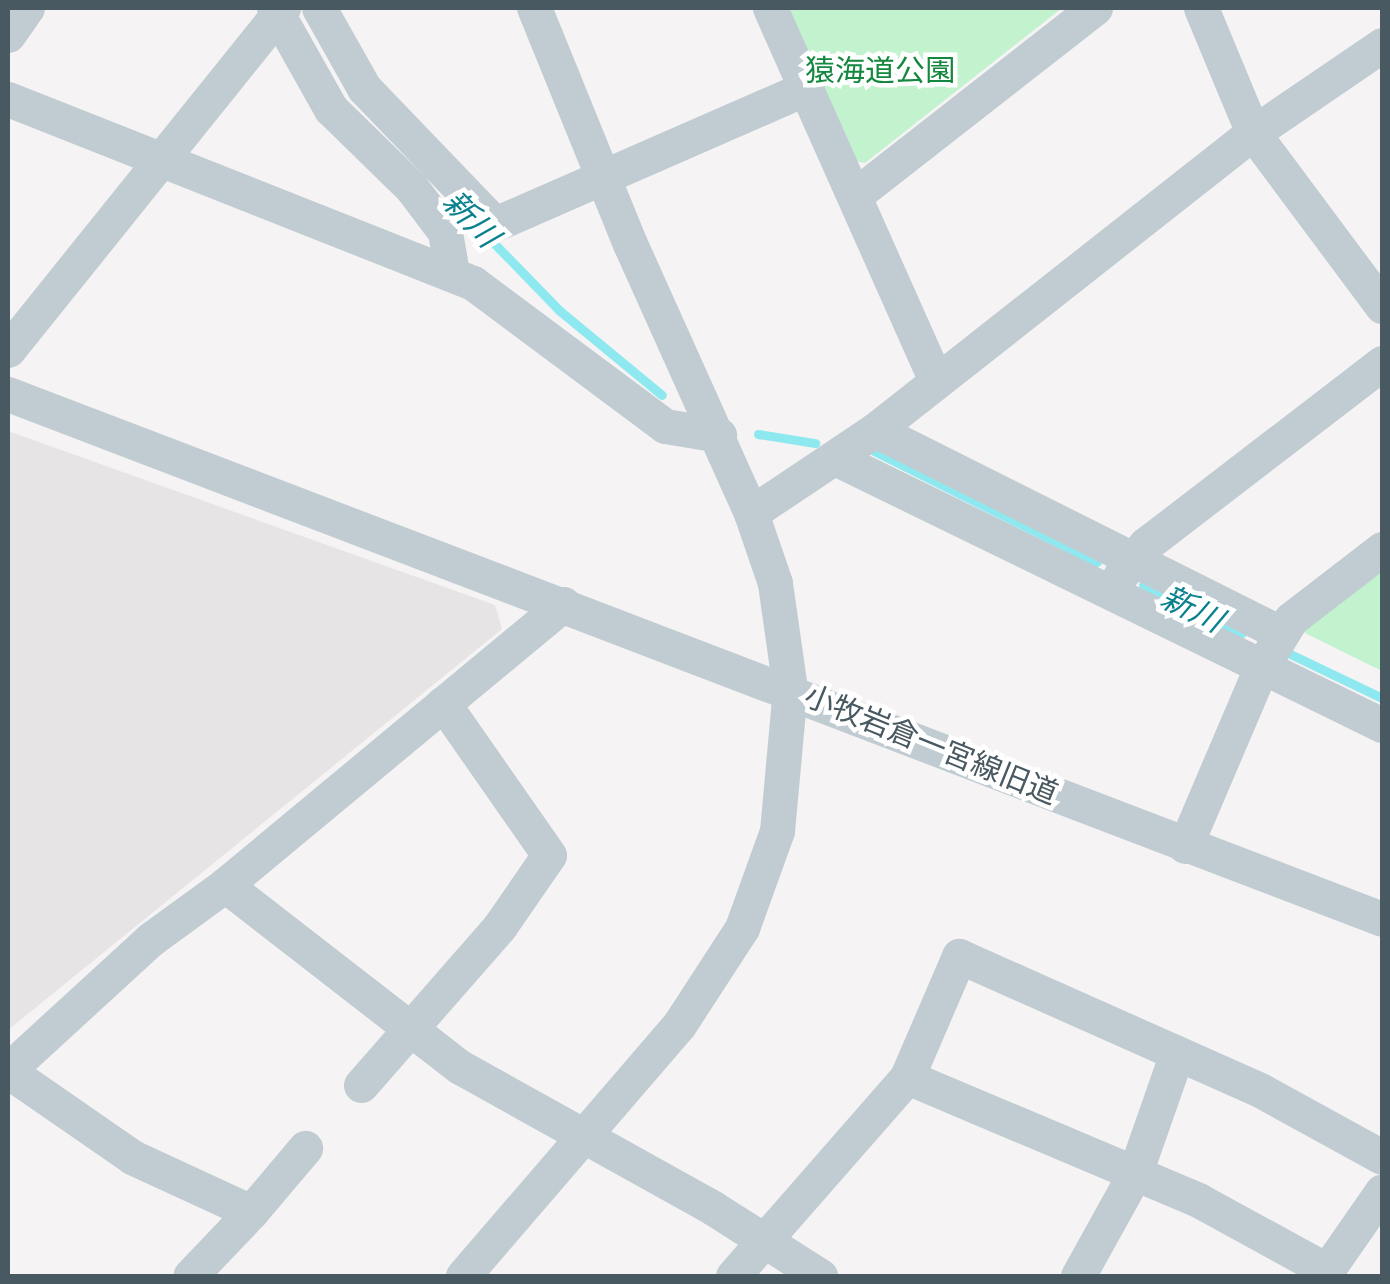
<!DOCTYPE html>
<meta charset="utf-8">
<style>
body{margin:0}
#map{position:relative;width:1390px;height:1284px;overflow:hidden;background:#f5f3f3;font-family:"Fira Sans Condensed","Noto Sans JP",sans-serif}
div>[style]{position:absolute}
.education>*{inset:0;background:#e6e4e5}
.green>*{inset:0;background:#c2f2ce}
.stream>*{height:9px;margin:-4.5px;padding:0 4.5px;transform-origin:4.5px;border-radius:4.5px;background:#8ee8f0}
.minor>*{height:35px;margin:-17.5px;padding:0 17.5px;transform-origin:17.5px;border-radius:17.5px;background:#c0ccd2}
span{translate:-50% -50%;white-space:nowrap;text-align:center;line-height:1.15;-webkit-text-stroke:9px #fff;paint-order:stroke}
.park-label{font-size:30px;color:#14883f}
.street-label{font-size:30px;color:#495961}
.water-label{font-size:32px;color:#0a828e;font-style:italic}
.frame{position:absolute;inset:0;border:10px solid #495961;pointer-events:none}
</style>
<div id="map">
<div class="education">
<i style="clip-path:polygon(8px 431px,495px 605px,502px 629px,8px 1030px)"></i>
</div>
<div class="green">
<i style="clip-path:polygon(783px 8px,1062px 8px,865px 163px,847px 159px)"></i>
<i style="clip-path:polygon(1382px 558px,1382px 671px,1305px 633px,1306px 619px)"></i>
</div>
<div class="stream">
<i style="left:486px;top:235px;width:106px;rotate:45.8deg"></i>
<i style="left:560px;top:311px;width:132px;rotate:39.5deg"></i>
<i style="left:758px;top:434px;width:58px;rotate:9deg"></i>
<i style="left:874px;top:451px;width:249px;rotate:26.5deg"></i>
<i style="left:1143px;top:585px;width:110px;rotate:25.9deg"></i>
<i style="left:1284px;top:651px;width:109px;rotate:25.6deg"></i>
</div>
<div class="minor">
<i style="left:274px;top:8px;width:116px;rotate:60.6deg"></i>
<i style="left:331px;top:109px;width:112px;rotate:44.3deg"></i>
<i style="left:411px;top:187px;width:56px;rotate:52.9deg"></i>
<i style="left:445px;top:232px;width:42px;rotate:80.3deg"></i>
<i style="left:319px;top:8px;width:92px;rotate:60.6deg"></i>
<i style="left:364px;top:88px;width:189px;rotate:46.1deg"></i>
<i style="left:495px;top:224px;width:339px;rotate:-23.6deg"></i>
<i style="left:770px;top:8px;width:405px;rotate:66deg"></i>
<i style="left:1201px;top:8px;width:135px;rotate:67.4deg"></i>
<i style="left:1253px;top:133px;width:216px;rotate:53.3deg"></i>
<i style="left:8px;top:35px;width:33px;rotate:-55deg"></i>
<i style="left:8px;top:99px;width:500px;rotate:21.59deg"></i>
<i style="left:473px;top:283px;width:239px;rotate:36.7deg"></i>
<i style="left:665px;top:426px;width:55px;rotate:9.5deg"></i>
<i style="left:854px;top:196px;width:306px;rotate:-38deg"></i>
<i style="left:8px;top:350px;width:439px;rotate:-51.2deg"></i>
<i style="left:8px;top:394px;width:1471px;rotate:20.91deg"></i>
<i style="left:875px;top:430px;width:455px;rotate:26.6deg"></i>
<i style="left:835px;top:458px;width:609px;rotate:26.02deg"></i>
<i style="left:751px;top:513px;width:149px;rotate:-33.8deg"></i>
<i style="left:875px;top:430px;width:481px;rotate:-38.2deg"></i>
<i style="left:1253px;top:133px;width:156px;rotate:-34.3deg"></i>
<i style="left:1120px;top:576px;width:40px;rotate:-51deg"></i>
<i style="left:1145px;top:545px;width:299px;rotate:-37.5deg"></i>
<i style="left:1185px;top:846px;width:194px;rotate:-66.9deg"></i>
<i style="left:1261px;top:668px;width:57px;rotate:-58.5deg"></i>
<i style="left:1291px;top:619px;width:115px;rotate:-37.6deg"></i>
<i style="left:225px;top:885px;width:297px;rotate:37.8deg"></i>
<i style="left:460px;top:1067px;width:290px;rotate:29.1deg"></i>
<i style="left:713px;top:1208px;width:127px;rotate:32.4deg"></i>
<i style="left:8px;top:1070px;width:194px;rotate:-42.5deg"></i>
<i style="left:151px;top:939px;width:92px;rotate:-36.1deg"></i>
<i style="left:225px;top:885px;width:440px;rotate:-39.7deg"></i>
<i style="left:8px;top:1071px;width:151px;rotate:34.7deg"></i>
<i style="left:132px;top:1157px;width:131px;rotate:24.8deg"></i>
<i style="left:251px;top:1212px;width:88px;rotate:133.6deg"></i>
<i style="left:907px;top:1077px;width:318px;rotate:22.9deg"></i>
<i style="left:1200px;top:1201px;width:146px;rotate:28.7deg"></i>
<i style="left:361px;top:1085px;width:211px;rotate:-48.8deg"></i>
<i style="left:500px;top:926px;width:86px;rotate:-55.4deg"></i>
<i style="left:549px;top:855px;width:185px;rotate:-124.9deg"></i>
<i style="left:251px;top:1212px;width:84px;rotate:-49.8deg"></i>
<i style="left:463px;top:1276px;width:331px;rotate:-49.3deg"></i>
<i style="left:679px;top:1025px;width:116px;rotate:-57deg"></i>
<i style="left:742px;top:928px;width:103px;rotate:-70.2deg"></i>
<i style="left:777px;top:831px;width:143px;rotate:-84.8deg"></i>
<i style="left:790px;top:689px;width:107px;rotate:-98.1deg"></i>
<i style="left:775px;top:583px;width:74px;rotate:-108.9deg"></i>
<i style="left:751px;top:513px;width:295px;rotate:-114.2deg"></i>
<i style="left:630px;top:244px;width:255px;rotate:-112.1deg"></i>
<i style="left:733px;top:1276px;width:264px;rotate:-48.8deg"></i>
<i style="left:907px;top:1077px;width:132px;rotate:-66.7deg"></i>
<i style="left:959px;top:956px;width:329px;rotate:24deg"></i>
<i style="left:1260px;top:1090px;width:139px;rotate:28.8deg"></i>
<i style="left:1078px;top:1276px;width:118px;rotate:-61deg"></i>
<i style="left:1135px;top:1173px;width:127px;rotate:-70.7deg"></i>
<i style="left:1323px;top:1276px;width:103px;rotate:-55.2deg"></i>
</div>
<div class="park-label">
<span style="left:880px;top:71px">猿海道公園</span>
</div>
<div class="street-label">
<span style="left:931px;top:745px;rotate:22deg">小牧岩倉一宮線旧道</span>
</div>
<div class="water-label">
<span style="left:471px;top:219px;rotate:46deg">新川</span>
<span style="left:1192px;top:609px;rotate:26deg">新川</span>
</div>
<div class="frame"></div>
</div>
